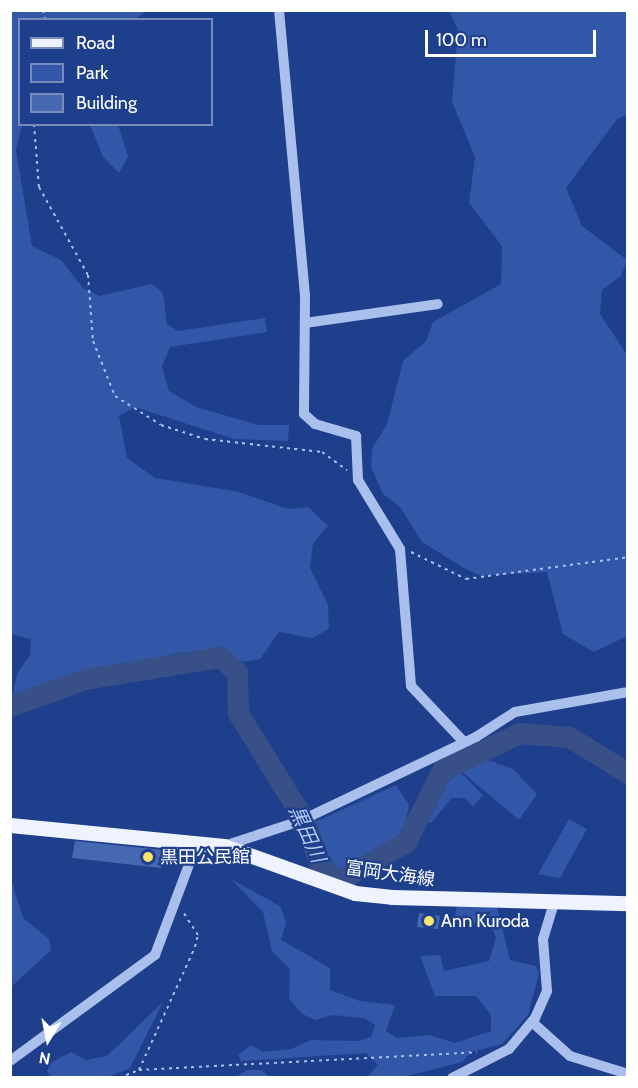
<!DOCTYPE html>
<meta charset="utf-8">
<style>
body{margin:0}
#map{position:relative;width:638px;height:1088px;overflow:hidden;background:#1e3f8b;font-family:Cabin,"Noto Sans JP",sans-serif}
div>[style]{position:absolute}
.green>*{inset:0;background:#3257a8}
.river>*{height:21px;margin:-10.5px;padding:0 10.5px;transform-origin:10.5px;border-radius:10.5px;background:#384f87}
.building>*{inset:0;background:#4769b2}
.path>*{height:2px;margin-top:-1px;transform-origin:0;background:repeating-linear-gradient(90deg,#aabfec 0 3px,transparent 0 7.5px)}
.minor>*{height:10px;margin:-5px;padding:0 5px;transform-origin:5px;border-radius:5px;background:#aabfec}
.major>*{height:15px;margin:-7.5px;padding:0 7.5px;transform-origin:7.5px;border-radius:7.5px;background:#eff3ff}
.dots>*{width:16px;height:16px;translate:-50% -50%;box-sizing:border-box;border:3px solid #1e3f8b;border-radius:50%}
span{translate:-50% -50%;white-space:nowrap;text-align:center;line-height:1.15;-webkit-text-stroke:4.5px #1e3f8b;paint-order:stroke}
.poi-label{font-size:18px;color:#fff}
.left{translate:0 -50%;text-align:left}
.street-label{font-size:18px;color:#fff}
.water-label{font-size:20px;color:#b6c9f3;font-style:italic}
.frame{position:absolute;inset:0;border:12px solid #fff;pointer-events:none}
.legend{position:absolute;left:18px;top:18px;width:195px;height:108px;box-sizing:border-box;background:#1e3f8b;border:2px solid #788cb9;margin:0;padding:8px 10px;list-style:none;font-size:18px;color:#fff}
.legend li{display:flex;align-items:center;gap:12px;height:30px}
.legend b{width:30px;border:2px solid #788cb9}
.north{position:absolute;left:18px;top:1010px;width:60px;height:60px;-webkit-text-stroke:4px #1e3f8b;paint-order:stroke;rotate:190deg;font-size:16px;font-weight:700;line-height:24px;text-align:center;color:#fff}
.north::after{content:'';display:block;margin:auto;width:21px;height:27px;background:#fff;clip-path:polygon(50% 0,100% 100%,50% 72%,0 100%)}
.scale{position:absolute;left:425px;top:30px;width:171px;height:27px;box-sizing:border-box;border:3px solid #fff;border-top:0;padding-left:8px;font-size:18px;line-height:21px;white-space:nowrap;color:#fff;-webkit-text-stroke:4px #1e3f8b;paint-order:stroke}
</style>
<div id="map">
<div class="green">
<i style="clip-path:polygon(11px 10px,148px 11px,134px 19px,20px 20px,22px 125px,16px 150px,32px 246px,61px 260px,83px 288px,99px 296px,152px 284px,163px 293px,167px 324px,178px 331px,265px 318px,267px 332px,170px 347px,162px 367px,169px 391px,196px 407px,259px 425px,289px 425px,288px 441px,234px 439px,135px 407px,119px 416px,127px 458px,155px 478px,239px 492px,288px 509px,308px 507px,328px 526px,313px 543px,310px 568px,328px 605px,329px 629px,312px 638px,279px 632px,260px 659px,241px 662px,218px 650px,177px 653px,48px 685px,11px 700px,18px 672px,30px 655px,31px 639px,10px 634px)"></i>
<i style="clip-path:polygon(449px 11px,627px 11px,627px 115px,617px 119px,566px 188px,582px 226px,627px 260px,621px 276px,602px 290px,600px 314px,627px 355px,627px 636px,594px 652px,563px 634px,547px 572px,481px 576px,464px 568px,422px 542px,400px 507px,383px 494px,371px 467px,372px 449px,387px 424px,403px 361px,426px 341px,433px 322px,501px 284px,502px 246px,469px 203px,475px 157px,452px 102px,458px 30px)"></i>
<i style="clip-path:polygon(90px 125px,118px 125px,128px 156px,119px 173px,103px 157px)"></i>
<i style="clip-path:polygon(485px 759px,513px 769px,537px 794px,519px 820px,461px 771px)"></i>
<i style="clip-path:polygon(460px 772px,483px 795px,473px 807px,465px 798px,452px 798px,431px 823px,425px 821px,442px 786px)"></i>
<i style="clip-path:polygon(396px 785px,409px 805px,403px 835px,346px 870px,334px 868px,313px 823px)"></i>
<i style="clip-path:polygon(569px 819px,587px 829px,560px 878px,538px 874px)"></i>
<i style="clip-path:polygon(10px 876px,23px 918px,49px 939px,51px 950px,11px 987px)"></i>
<i style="clip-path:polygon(231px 879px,280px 906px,286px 922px,281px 940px,330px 968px,330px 990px,360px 1001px,395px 1005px,386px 1031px,397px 1038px,429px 1035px,455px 1043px,491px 1031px,491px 1015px,476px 996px,435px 996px,420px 956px,440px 955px,444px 971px,489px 961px,496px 938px,490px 922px,458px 925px,455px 916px,457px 906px,497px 907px,510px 960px,536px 966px,539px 973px,528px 1015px,502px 1044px,471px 1052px,462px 1062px,404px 1077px,367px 1077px,378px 1065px,366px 1053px,241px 1061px,238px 1055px,251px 1045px,263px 1052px,291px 1049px,311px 1040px,358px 1041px,371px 1037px,375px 1025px,364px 1018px,332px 1015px,316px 1020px,302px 1014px,289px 999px,290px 969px,272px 951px,263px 912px)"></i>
<i style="clip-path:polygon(163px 1002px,130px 1068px,108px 1077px,51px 1077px,47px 1071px,52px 1062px,71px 1052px,86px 1060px,107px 1056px)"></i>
<i style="clip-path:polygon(247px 1070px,261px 1070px,271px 1077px,236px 1077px)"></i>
</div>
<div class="river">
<i style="left:10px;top:706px;width:80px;rotate:-19.8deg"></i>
<i style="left:85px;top:679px;width:137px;rotate:-9.3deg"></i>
<i style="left:220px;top:657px;width:23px;rotate:41deg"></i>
<i style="left:237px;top:672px;width:41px;rotate:88.6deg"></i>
<i style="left:238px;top:713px;width:129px;rotate:58.3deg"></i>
<i style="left:306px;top:823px;width:40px;rotate:72deg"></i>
<i style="left:318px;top:861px;width:15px;rotate:58deg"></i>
<i style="left:326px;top:874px;width:16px;rotate:18deg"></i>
<i style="left:341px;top:879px;width:75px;rotate:-29.6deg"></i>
<i style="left:406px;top:842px;width:80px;rotate:-63.4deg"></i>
<i style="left:442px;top:770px;width:86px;rotate:-25.4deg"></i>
<i style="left:520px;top:733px;width:49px;rotate:4.7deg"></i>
<i style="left:569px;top:737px;width:69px;rotate:31.4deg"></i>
</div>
<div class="building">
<i style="clip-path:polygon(75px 841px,163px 850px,161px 868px,72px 858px)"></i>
<i style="clip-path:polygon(419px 913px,440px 916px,438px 929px,417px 927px)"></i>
</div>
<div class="path">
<i style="left:43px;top:10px;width:10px;rotate:79deg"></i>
<i style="left:34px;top:124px;width:63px;rotate:85.5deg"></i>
<i style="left:39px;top:187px;width:101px;rotate:60.9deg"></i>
<i style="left:88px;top:275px;width:66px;rotate:85.7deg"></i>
<i style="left:93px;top:341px;width:59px;rotate:68.2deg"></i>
<i style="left:115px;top:396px;width:54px;rotate:32.2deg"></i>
<i style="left:161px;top:425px;width:46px;rotate:17.7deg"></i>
<i style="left:205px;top:439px;width:118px;rotate:6.3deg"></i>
<i style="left:322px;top:452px;width:31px;rotate:36deg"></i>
<i style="left:411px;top:552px;width:61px;rotate:26.1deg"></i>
<i style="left:466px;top:579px;width:163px;rotate:-7.7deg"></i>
<i style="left:139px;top:1070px;width:135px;rotate:-65.5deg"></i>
<i style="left:195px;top:947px;width:12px;rotate:-76deg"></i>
<i style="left:198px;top:935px;width:30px;rotate:-123deg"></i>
<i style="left:119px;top:1078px;width:22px;rotate:-22deg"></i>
<i style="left:139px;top:1070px;width:338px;rotate:-3deg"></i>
</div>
<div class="minor">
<i style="left:279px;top:10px;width:287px;rotate:84.8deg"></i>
<i style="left:305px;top:296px;width:118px;rotate:90.5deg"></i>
<i style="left:304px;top:414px;width:15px;rotate:42deg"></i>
<i style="left:315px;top:424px;width:43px;rotate:16.3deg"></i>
<i style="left:356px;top:436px;width:44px;rotate:87.4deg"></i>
<i style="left:358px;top:480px;width:81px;rotate:58.7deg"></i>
<i style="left:400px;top:549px;width:137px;rotate:85.4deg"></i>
<i style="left:411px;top:686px;width:76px;rotate:46.6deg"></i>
<i style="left:305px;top:323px;width:134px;rotate:-8.1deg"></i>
<i style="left:224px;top:846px;width:80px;rotate:-18.2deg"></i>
<i style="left:300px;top:821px;width:195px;rotate:-25.5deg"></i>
<i style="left:476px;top:737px;width:46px;rotate:-32.7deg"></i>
<i style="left:515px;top:712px;width:115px;rotate:-10deg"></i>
<i style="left:532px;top:1022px;width:51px;rotate:41.8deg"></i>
<i style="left:570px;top:1056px;width:61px;rotate:17.2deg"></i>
<i style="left:10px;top:1061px;width:180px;rotate:-36.2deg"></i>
<i style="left:155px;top:955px;width:120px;rotate:-69.4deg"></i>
<i style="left:452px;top:1078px;width:64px;rotate:-27deg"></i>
<i style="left:509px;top:1049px;width:40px;rotate:-50deg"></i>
<i style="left:535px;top:1018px;width:30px;rotate:-66deg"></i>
<i style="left:547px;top:991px;width:52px;rotate:-94.4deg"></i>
<i style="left:543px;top:939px;width:39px;rotate:-73deg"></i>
</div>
<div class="major">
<i style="left:10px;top:825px;width:215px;rotate:5.6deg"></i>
<i style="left:224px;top:846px;width:139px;rotate:19.7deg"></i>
<i style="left:355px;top:893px;width:37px;rotate:6deg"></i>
<i style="left:392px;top:897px;width:236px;rotate:1.5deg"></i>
</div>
<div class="dots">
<i style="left:148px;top:857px;background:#fae46a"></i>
<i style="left:429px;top:921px;background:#fae46a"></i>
</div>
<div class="poi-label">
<span class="left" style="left:160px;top:857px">黒田公民館</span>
<span class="left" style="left:441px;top:921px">Ann Kuroda</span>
</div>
<div class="street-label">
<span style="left:390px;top:874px;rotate:8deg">富岡大海線</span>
</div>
<div class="water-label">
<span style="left:307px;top:834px;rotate:66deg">黒田川</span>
</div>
<div class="frame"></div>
<ul class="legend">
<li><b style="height:8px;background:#eff3ff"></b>Road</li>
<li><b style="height:16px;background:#3257a8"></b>Park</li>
<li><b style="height:16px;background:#4769b2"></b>Building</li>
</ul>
<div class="north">N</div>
<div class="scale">100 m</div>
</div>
